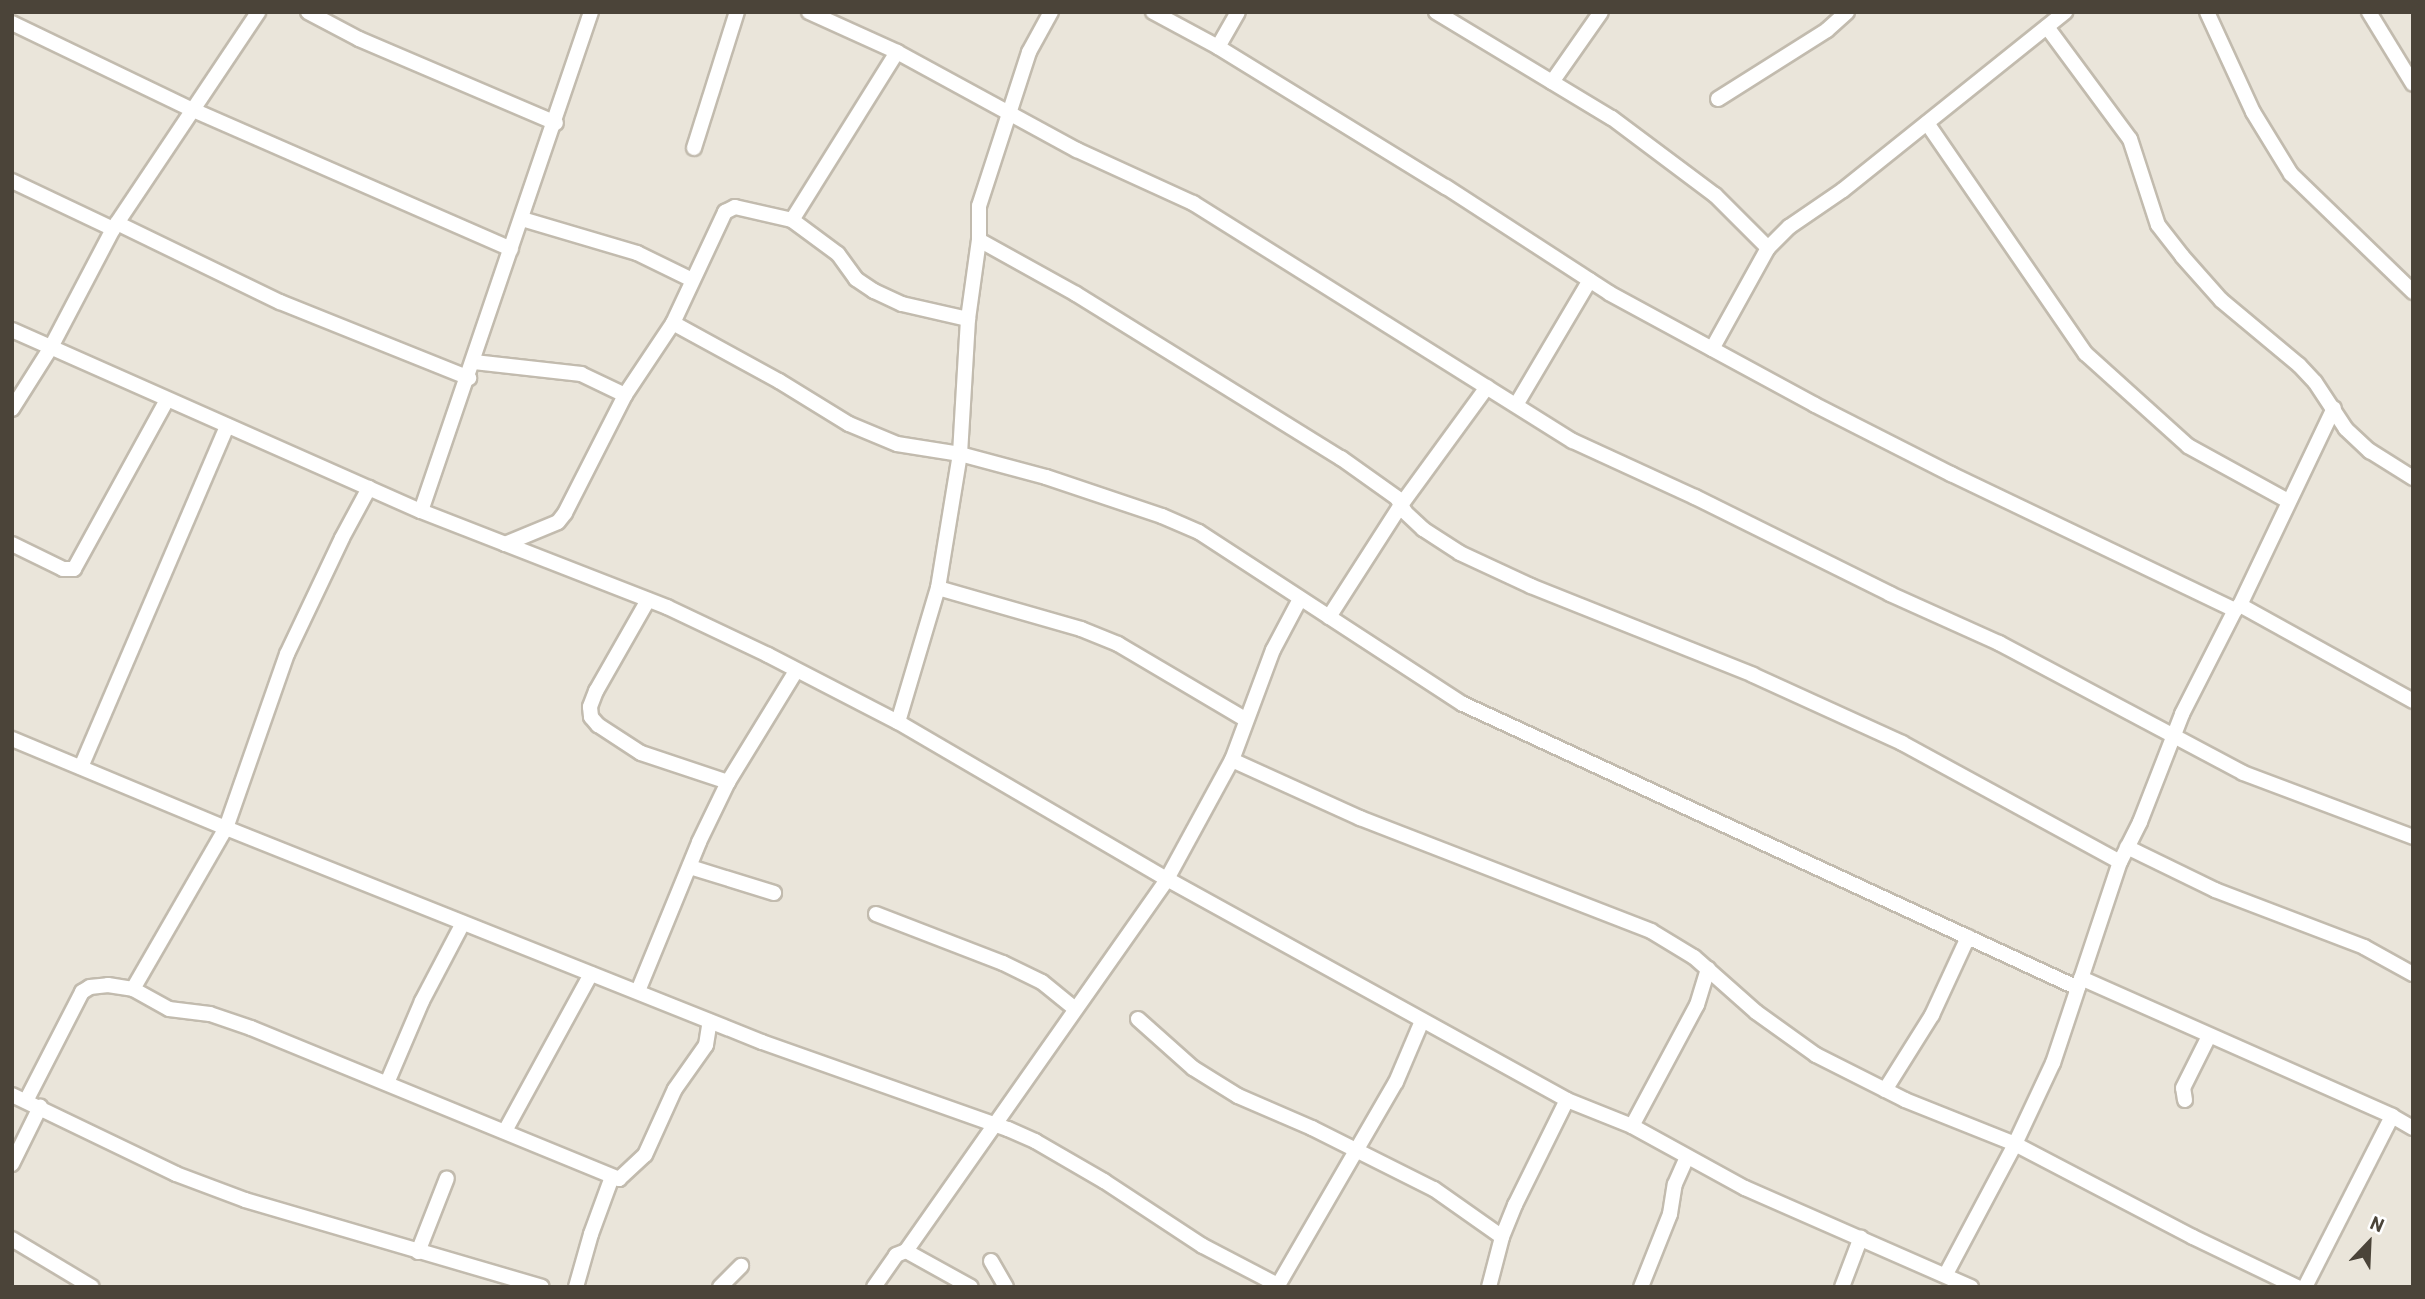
<!DOCTYPE html>
<style>
body{margin:0}
#map{position:relative;width:2425px;height:1299px;overflow:hidden;background:#f6f3ec;font-family:Barlow,sans-serif}
div>[style]{position:absolute}
.residential>*{inset:0;background:#eae5da}
.roads{filter:drop-shadow(2px 0 #c2bbae) drop-shadow(-2px 0 #c2bbae) drop-shadow(0 2px #c2bbae) drop-shadow(0 -2px #c2bbae)}
.minor>*{height:14px;margin:-7px;padding:0 7px;transform-origin:7px;border-radius:7px;background:#fff}
span{translate:-50% -50%;white-space:nowrap;text-align:center;line-height:1.15;-webkit-text-stroke:5px #fff;paint-order:stroke}
.frame{position:absolute;inset:0;border:14px solid #4b4439;pointer-events:none}
.north{position:absolute;left:2334px;top:1208px;width:70px;height:70px;-webkit-text-stroke:5px #fff;paint-order:stroke;rotate:23deg;font-size:19px;font-weight:700;line-height:28px;text-align:center;color:#4b4439}
.north::after{content:'';display:block;margin:auto;width:24px;height:32px;background:#4b4439;clip-path:polygon(50% 0,100% 100%,50% 72%,0 100%)}
</style>
<div id="map">
<div class="residential">
<i style="clip-path:polygon(12px 12px,2413px 12px,2413px 1287px,12px 1287px)"></i>
</div>
<div class="roads">
<div class="minor">
<i style="left:308px;top:12px;width:58px;rotate:27.9deg"></i>
<i style="left:359px;top:39px;width:214px;rotate:23.1deg"></i>
<i style="left:809px;top:12px;width:97px;rotate:24.4deg"></i>
<i style="left:897px;top:52px;width:205px;rotate:28.6deg"></i>
<i style="left:1077px;top:150px;width:128px;rotate:24.6deg"></i>
<i style="left:1193px;top:203px;width:448px;rotate:32.1deg"></i>
<i style="left:1573px;top:441px;width:134px;rotate:24.7deg"></i>
<i style="left:1695px;top:497px;width:218px;rotate:26.4deg"></i>
<i style="left:1890px;top:594px;width:120px;rotate:24.2deg"></i>
<i style="left:1999px;top:643px;width:276px;rotate:28deg"></i>
<i style="left:2243px;top:773px;width:182px;rotate:20.6deg"></i>
<i style="left:1153px;top:12px;width:74px;rotate:28.3deg"></i>
<i style="left:1218px;top:47px;width:268px;rotate:31.6deg"></i>
<i style="left:1446px;top:187px;width:194px;rotate:33deg"></i>
<i style="left:1609px;top:293px;width:234px;rotate:28.5deg"></i>
<i style="left:1815px;top:405px;width:153px;rotate:26.9deg"></i>
<i style="left:1951px;top:474px;width:315px;rotate:25.6deg"></i>
<i style="left:1436px;top:12px;width:205px;rotate:31.1deg"></i>
<i style="left:1612px;top:118px;width:129px;rotate:36.8deg"></i>
<i style="left:1715px;top:195px;width:75px;rotate:45deg"></i>
<i style="left:2207px;top:12px;width:110px;rotate:65.3deg"></i>
<i style="left:2253px;top:112px;width:73px;rotate:58.5deg"></i>
<i style="left:2291px;top:174px;width:170px;rotate:44deg"></i>
<i style="left:2369px;top:12px;width:84px;rotate:58.6deg"></i>
<i style="left:12px;top:23px;width:201px;rotate:25.7deg"></i>
<i style="left:193px;top:110px;width:347px;rotate:23.6deg"></i>
<i style="left:2047px;top:27px;width:139px;rotate:53.5deg"></i>
<i style="left:2130px;top:139px;width:90px;rotate:72deg"></i>
<i style="left:2158px;top:225px;width:39px;rotate:52deg"></i>
<i style="left:2182px;top:256px;width:59px;rotate:48.4deg"></i>
<i style="left:2221px;top:300px;width:102px;rotate:39.8deg"></i>
<i style="left:2299px;top:365px;width:23px;rotate:47deg"></i>
<i style="left:2315px;top:382px;width:56px;rotate:56.6deg"></i>
<i style="left:2346px;top:429px;width:33px;rotate:43deg"></i>
<i style="left:2370px;top:451px;width:51px;rotate:32.1deg"></i>
<i style="left:1218px;top:47px;width:40px;rotate:-60.3deg"></i>
<i style="left:1552px;top:82px;width:85px;rotate:-55deg"></i>
<i style="left:1718px;top:99px;width:129px;rotate:-32.3deg"></i>
<i style="left:1827px;top:30px;width:27px;rotate:-42deg"></i>
<i style="left:1927px;top:123px;width:280px;rotate:55.5deg"></i>
<i style="left:2086px;top:354px;width:137px;rotate:42deg"></i>
<i style="left:2188px;top:446px;width:114px;rotate:28.8deg"></i>
<i style="left:694px;top:148px;width:143px;rotate:-72.5deg"></i>
<i style="left:12px;top:181px;width:112px;rotate:25.4deg"></i>
<i style="left:522px;top:219px;width:120px;rotate:16.5deg"></i>
<i style="left:637px;top:253px;width:61px;rotate:26.1deg"></i>
<i style="left:792px;top:220px;width:57px;rotate:36.5deg"></i>
<i style="left:838px;top:254px;width:31px;rotate:54deg"></i>
<i style="left:856px;top:279px;width:22px;rotate:34deg"></i>
<i style="left:874px;top:291px;width:31px;rotate:25deg"></i>
<i style="left:902px;top:304px;width:68px;rotate:12.8deg"></i>
<i style="left:117px;top:223px;width:181px;rotate:25.9deg"></i>
<i style="left:280px;top:302px;width:204px;rotate:21.9deg"></i>
<i style="left:979px;top:240px;width:111px;rotate:29.1deg"></i>
<i style="left:1076px;top:294px;width:312px;rotate:31.8deg"></i>
<i style="left:1341px;top:458px;width:69px;rotate:35.5deg"></i>
<i style="left:1397px;top:498px;width:16px;rotate:60deg"></i>
<i style="left:1405px;top:512px;width:25px;rotate:43deg"></i>
<i style="left:1423px;top:529px;width:44px;rotate:33deg"></i>
<i style="left:1460px;top:553px;width:78px;rotate:24.9deg"></i>
<i style="left:1531px;top:586px;width:239px;rotate:21.8deg"></i>
<i style="left:1753px;top:675px;width:164px;rotate:24.5deg"></i>
<i style="left:1902px;top:743px;width:248px;rotate:28.6deg"></i>
<i style="left:673px;top:323px;width:121px;rotate:28.7deg"></i>
<i style="left:779px;top:381px;width:82px;rotate:31.6deg"></i>
<i style="left:849px;top:424px;width:52px;rotate:22.6deg"></i>
<i style="left:897px;top:444px;width:64px;rotate:9deg"></i>
<i style="left:960px;top:454px;width:89px;rotate:15deg"></i>
<i style="left:1046px;top:477px;width:122px;rotate:18.6deg"></i>
<i style="left:1162px;top:516px;width:40px;rotate:23.4deg"></i>
<i style="left:1199px;top:532px;width:315px;rotate:33.1deg"></i>
<i style="left:1463px;top:704px;width:677px;rotate:24.79deg"></i>
<i style="left:12px;top:330px;width:447px;rotate:23.9deg"></i>
<i style="left:421px;top:511px;width:264px;rotate:21.3deg"></i>
<i style="left:667px;top:607px;width:112px;rotate:25.4deg"></i>
<i style="left:768px;top:655px;width:146px;rotate:27.3deg"></i>
<i style="left:898px;top:722px;width:311px;rotate:30.3deg"></i>
<i style="left:1167px;top:879px;width:457px;rotate:28.9deg"></i>
<i style="left:1567px;top:1100px;width:70px;rotate:21.8deg"></i>
<i style="left:1632px;top:1126px;width:129px;rotate:28.8deg"></i>
<i style="left:1745px;top:1188px;width:247px;rotate:23.7deg"></i>
<i style="left:1712px;top:349px;width:115px;rotate:-61deg"></i>
<i style="left:1768px;top:248px;width:30px;rotate:-45deg"></i>
<i style="left:1789px;top:227px;width:65px;rotate:-34.4deg"></i>
<i style="left:1843px;top:190px;width:285px;rotate:-38.7deg"></i>
<i style="left:474px;top:362px;width:108px;rotate:6.4deg"></i>
<i style="left:581px;top:374px;width:49px;rotate:25.5deg"></i>
<i style="left:1516px;top:405px;width:145px;rotate:-59.4deg"></i>
<i style="left:12px;top:409px;width:71px;rotate:-57.7deg"></i>
<i style="left:50px;top:349px;width:136px;rotate:-62.3deg"></i>
<i style="left:113px;top:229px;width:261px;rotate:-56.2deg"></i>
<i style="left:421px;top:511px;width:527px;rotate:-71.19deg"></i>
<i style="left:12px;top:544px;width:57px;rotate:26.1deg"></i>
<i style="left:63px;top:569px;width:11px"></i>
<i style="left:74px;top:569px;width:193px;rotate:-61.2deg"></i>
<i style="left:505px;top:544px;width:57px;rotate:-22.5deg"></i>
<i style="left:558px;top:522px;width:11px;rotate:-52deg"></i>
<i style="left:565px;top:513px;width:132px;rotate:-63deg"></i>
<i style="left:625px;top:395px;width:87px;rotate:-56.3deg"></i>
<i style="left:673px;top:323px;width:123px;rotate:-64.9deg"></i>
<i style="left:725px;top:212px;width:11px;rotate:-27deg"></i>
<i style="left:735px;top:207px;width:58px;rotate:12.8deg"></i>
<i style="left:792px;top:220px;width:198px;rotate:-58deg"></i>
<i style="left:938px;top:588px;width:149px;rotate:16deg"></i>
<i style="left:1081px;top:629px;width:40px;rotate:22deg"></i>
<i style="left:1118px;top:644px;width:147px;rotate:30.6deg"></i>
<i style="left:648px;top:600px;width:105px;rotate:119.7deg"></i>
<i style="left:596px;top:691px;width:17px;rotate:111deg"></i>
<i style="left:590px;top:707px;width:10px;rotate:84deg"></i>
<i style="left:591px;top:717px;width:11px;rotate:49deg"></i>
<i style="left:598px;top:725px;width:51px;rotate:33.1deg"></i>
<i style="left:641px;top:753px;width:92px;rotate:18.4deg"></i>
<i style="left:2240px;top:605px;width:218px;rotate:-64.5deg"></i>
<i style="left:1329px;top:617px;width:133px;rotate:-57.3deg"></i>
<i style="left:1401px;top:505px;width:146px;rotate:-53.9deg"></i>
<i style="left:898px;top:722px;width:140px;rotate:-73.4deg"></i>
<i style="left:938px;top:588px;width:136px;rotate:-80.7deg"></i>
<i style="left:960px;top:454px;width:135px;rotate:-86.6deg"></i>
<i style="left:968px;top:319px;width:80px;rotate:-82.1deg"></i>
<i style="left:979px;top:240px;width:34px;rotate:-90deg"></i>
<i style="left:979px;top:206px;width:162px;rotate:-72deg"></i>
<i style="left:1029px;top:52px;width:46px;rotate:-61.2deg"></i>
<i style="left:12px;top:739px;width:232px;rotate:22.6deg"></i>
<i style="left:226px;top:828px;width:577px;rotate:21.76deg"></i>
<i style="left:762px;top:1042px;width:261px;rotate:19.5deg"></i>
<i style="left:1008px;top:1129px;width:30px;rotate:24deg"></i>
<i style="left:1035px;top:1141px;width:80px;rotate:30.1deg"></i>
<i style="left:1104px;top:1181px;width:118px;rotate:33.3deg"></i>
<i style="left:1203px;top:1246px;width:82px;rotate:27.5deg"></i>
<i style="left:1232px;top:760px;width:141px;rotate:24.4deg"></i>
<i style="left:1360px;top:818px;width:312px;rotate:21.2deg"></i>
<i style="left:1651px;top:931px;width:50px;rotate:31.2deg"></i>
<i style="left:1694px;top:957px;width:83px;rotate:41.6deg"></i>
<i style="left:1756px;top:1012px;width:74px;rotate:35.6deg"></i>
<i style="left:1816px;top:1055px;width:100px;rotate:26.8deg"></i>
<i style="left:1905px;top:1100px;width:118px;rotate:21.8deg"></i>
<i style="left:2015px;top:1144px;width:201px;rotate:27.6deg"></i>
<i style="left:2193px;top:1237px;width:115px;rotate:25.7deg"></i>
<i style="left:81px;top:767px;width:371px;rotate:-66.8deg"></i>
<i style="left:2127px;top:847px;width:98px;rotate:26deg"></i>
<i style="left:2215px;top:890px;width:160px;rotate:20.9deg"></i>
<i style="left:2364px;top:947px;width:56px;rotate:28.9deg"></i>
<i style="left:690px;top:867px;width:88px;rotate:17.2deg"></i>
<i style="left:876px;top:914px;width:136px;rotate:21.1deg"></i>
<i style="left:1003px;top:963px;width:43px;rotate:26deg"></i>
<i style="left:1042px;top:982px;width:41px;rotate:39.1deg"></i>
<i style="left:2081px;top:978px;width:340px;rotate:23.9deg"></i>
<i style="left:2392px;top:1116px;width:24px;rotate:30deg"></i>
<i style="left:133px;top:989px;width:41px;rotate:29.1deg"></i>
<i style="left:169px;top:1009px;width:41px;rotate:7deg"></i>
<i style="left:210px;top:1014px;width:43px;rotate:18.9deg"></i>
<i style="left:251px;top:1028px;width:398px;rotate:22.3deg"></i>
<i style="left:619px;top:1179px;width:35px;rotate:-43deg"></i>
<i style="left:645px;top:1155px;width:72px;rotate:-65.6deg"></i>
<i style="left:675px;top:1089px;width:54px;rotate:-54.8deg"></i>
<i style="left:706px;top:1045px;width:24px;rotate:-81deg"></i>
<i style="left:638px;top:991px;width:161px;rotate:-67.7deg"></i>
<i style="left:699px;top:842px;width:67px;rotate:-64.2deg"></i>
<i style="left:728px;top:782px;width:130px;rotate:-58.5deg"></i>
<i style="left:1138px;top:1019px;width:74px;rotate:41.7deg"></i>
<i style="left:1193px;top:1068px;width:53px;rotate:31.9deg"></i>
<i style="left:1238px;top:1096px;width:81px;rotate:23.4deg"></i>
<i style="left:1312px;top:1128px;width:136px;rotate:26.6deg"></i>
<i style="left:1434px;top:1189px;width:83px;rotate:35.2deg"></i>
<i style="left:387px;top:1083px;width:89px;rotate:-66.9deg"></i>
<i style="left:422px;top:1001px;width:88px;rotate:-62.3deg"></i>
<i style="left:1885px;top:1090px;width:89px;rotate:-57.9deg"></i>
<i style="left:1932px;top:1015px;width:86px;rotate:-65.2deg"></i>
<i style="left:12px;top:1095px;width:182px;rotate:25.7deg"></i>
<i style="left:176px;top:1174px;width:74px;rotate:20.6deg"></i>
<i style="left:245px;top:1200px;width:309px;rotate:16.3deg"></i>
<i style="left:2185px;top:1100px;width:12px;rotate:-99deg"></i>
<i style="left:2183px;top:1088px;width:58px;rotate:-63.4deg"></i>
<i style="left:26px;top:1101px;width:123px;rotate:-62.8deg"></i>
<i style="left:82px;top:992px;width:9px;rotate:-32deg"></i>
<i style="left:90px;top:987px;width:18px;rotate:-6deg"></i>
<i style="left:108px;top:985px;width:25px;rotate:9deg"></i>
<i style="left:133px;top:989px;width:186px;rotate:-60deg"></i>
<i style="left:226px;top:828px;width:184px;rotate:-70.7deg"></i>
<i style="left:287px;top:654px;width:128px;rotate:-64.6deg"></i>
<i style="left:342px;top:538px;width:57px;rotate:-61.6deg"></i>
<i style="left:1632px;top:1126px;width:137px;rotate:-61.8deg"></i>
<i style="left:1697px;top:1005px;width:38px;rotate:-73deg"></i>
<i style="left:505px;top:1131px;width:179px;rotate:-61.3deg"></i>
<i style="left:12px;top:1164px;width:64px;rotate:-63.8deg"></i>
<i style="left:12px;top:1239px;width:93px;rotate:31deg"></i>
<i style="left:906px;top:1251px;width:454px;rotate:-54.9deg"></i>
<i style="left:1167px;top:879px;width:136px;rotate:-61.4deg"></i>
<i style="left:1232px;top:760px;width:117px;rotate:-69.6deg"></i>
<i style="left:1273px;top:650px;width:58px;rotate:-62.1deg"></i>
<i style="left:418px;top:1252px;width:79px;rotate:-68.6deg"></i>
<i style="left:991px;top:1261px;width:30px;rotate:60deg"></i>
<i style="left:1946px;top:1274px;width:147px;rotate:-62deg"></i>
<i style="left:2015px;top:1144px;width:89px;rotate:-64.9deg"></i>
<i style="left:2053px;top:1063px;width:212px;rotate:-71.6deg"></i>
<i style="left:2120px;top:862px;width:45px;rotate:-63.4deg"></i>
<i style="left:2140px;top:822px;width:116px;rotate:-68.7deg"></i>
<i style="left:2182px;top:714px;width:117px;rotate:-63deg"></i>
<i style="left:2235px;top:610px;width:7px;rotate:-45deg"></i>
<i style="left:2240px;top:605px;width:198px;rotate:29deg"></i>
<i style="left:576px;top:1287px;width:55px;rotate:-74.2deg"></i>
<i style="left:591px;top:1234px;width:61px;rotate:-69.8deg"></i>
<i style="left:720px;top:1287px;width:30px;rotate:-45deg"></i>
<i style="left:874px;top:1287px;width:39px;rotate:-55deg"></i>
<i style="left:896px;top:1255px;width:11px;rotate:-22deg"></i>
<i style="left:906px;top:1251px;width:74px;rotate:29deg"></i>
<i style="left:1277px;top:1287px;width:237px;rotate:-59.9deg"></i>
<i style="left:1396px;top:1082px;width:66px;rotate:-66.9deg"></i>
<i style="left:1489px;top:1287px;width:52px;rotate:-75.4deg"></i>
<i style="left:1502px;top:1237px;width:35px;rotate:-68deg"></i>
<i style="left:1515px;top:1205px;width:117px;rotate:-63.7deg"></i>
<i style="left:1641px;top:1287px;width:79px;rotate:-68.3deg"></i>
<i style="left:1670px;top:1214px;width:30px;rotate:-81deg"></i>
<i style="left:1675px;top:1184px;width:27px;rotate:-66deg"></i>
<i style="left:1842px;top:1287px;width:53px;rotate:-69.2deg"></i>
<i style="left:2305px;top:1287px;width:192px;rotate:-63deg"></i>
</div>
</div>
<div class="frame"></div>
<div class="north">N</div>
</div>
